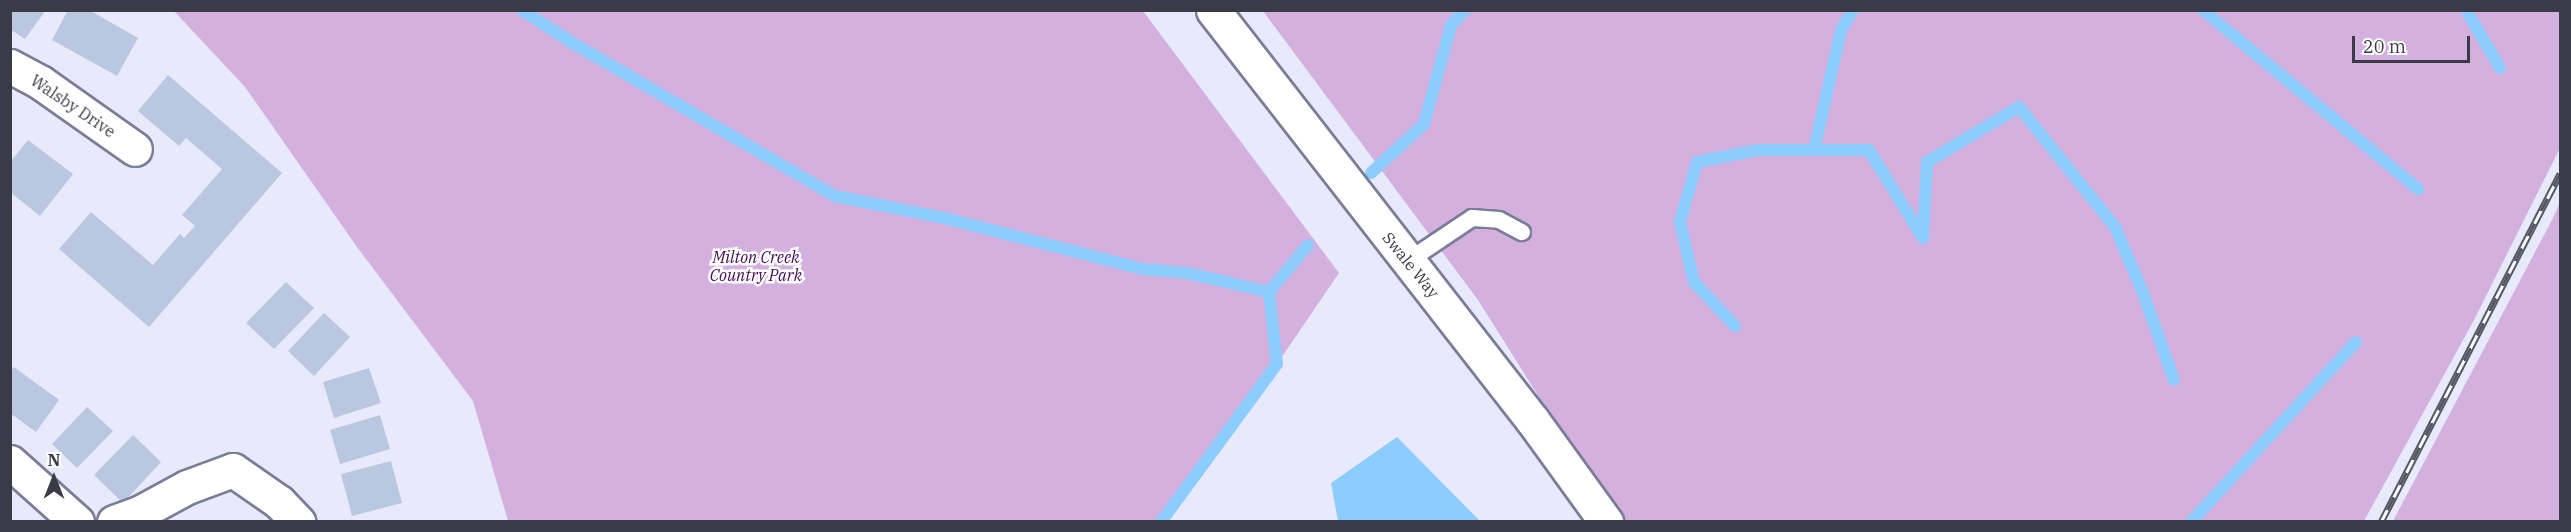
<!DOCTYPE html>
<style>
body{margin:0}
#map{position:relative;width:2571px;height:532px;overflow:hidden;background:#e8eafb;font-family:"IBM Plex Serif",serif}
div>[style]{position:absolute}
.green>*{inset:0;background:#d3b0de}
.water>*{inset:0;background:#8dcdfe}
.stream>*{height:12px;margin:-6px;padding:0 6px;transform-origin:6px;border-radius:6px;background:#8dcdfe}
.building>*{inset:0;background:#b9c7e1}
.roads{filter:drop-shadow(2px 0 #7a7d96) drop-shadow(-2px 0 #7a7d96) drop-shadow(0 2px #7a7d96) drop-shadow(0 -2px #7a7d96)}
.service>*{height:16px;margin:-8px;padding:0 8px;transform-origin:8px;border-radius:8px;background:#fff}
.minor>*{height:33px;margin:-16.5px;padding:0 16.5px;transform-origin:16.5px;border-radius:16.5px;background:#fff}
.secondary>*{height:33px;margin:-16.5px;padding:0 16.5px;transform-origin:16.5px;border-radius:16.5px;background:#fff}
.rail>*{height:7px;margin-top:-3.5px;transform-origin:0;background:repeating-linear-gradient(90deg,#fff 0 14px,#565763 0 28px);box-sizing:border-box;border-block:2px solid #565763}
span{translate:-50% -50%;white-space:nowrap;text-align:center;line-height:1.15;-webkit-text-stroke:5px #fff;paint-order:stroke}
.street-label{font-size:16px;color:#3a3b46}
.park-label{font-size:16px;color:#450d55;font-style:italic}
.frame{position:absolute;inset:0;border:12px solid #3a3b46;pointer-events:none}
.north{position:absolute;left:24px;top:448px;width:60px;height:60px;-webkit-text-stroke:4px #fff;paint-order:stroke;rotate:0deg;font-size:16px;font-weight:700;line-height:24px;text-align:center;color:#3a3b46}
.north::after{content:'';display:block;margin:auto;width:21px;height:27px;background:#3a3b46;clip-path:polygon(50% 0,100% 100%,50% 72%,0 100%)}
.scale{position:absolute;left:2352px;top:36px;width:118px;height:27px;box-sizing:border-box;border:3px solid #3a3b46;border-top:0;padding-left:8px;font-size:18px;line-height:21px;white-space:nowrap;color:#3a3b46;-webkit-text-stroke:4px #fff;paint-order:stroke}
</style>
<div id="map">
<div class="green">
<i style="clip-path:polygon(174px 11px,1143px 11px,1339px 273px,1277px 364px,1161px 521px,508px 521px,473px 401px,357px 247px,245px 87px)"></i>
<i style="clip-path:polygon(1263px 11px,2560px 11px,2560px 148px,2474px 320px,2364px 521px,1617px 521px,1478px 300px)"></i>
<i style="clip-path:polygon(2560px 202px,2560px 521px,2393px 521px,2553px 218px)"></i>
</div>
<div class="water">
<i style="clip-path:polygon(1397px 437px,1480px 521px,1338px 521px,1331px 483px)"></i>
</div>
<div class="stream">
<i style="left:522px;top:10px;width:59px;rotate:33.1deg"></i>
<i style="left:571px;top:42px;width:306px;rotate:30.3deg"></i>
<i style="left:835px;top:196px;width:115px;rotate:11.5deg"></i>
<i style="left:948px;top:219px;width:201px;rotate:14.4deg"></i>
<i style="left:1143px;top:269px;width:44px;rotate:5.2deg"></i>
<i style="left:1187px;top:273px;width:84px;rotate:13deg"></i>
<i style="left:2203px;top:10px;width:280px;rotate:39.8deg"></i>
<i style="left:2466px;top:10px;width:67px;rotate:59.6deg"></i>
<i style="left:1814px;top:150px;width:123px;rotate:-77.3deg"></i>
<i style="left:1841px;top:30px;width:23px;rotate:-59deg"></i>
<i style="left:1371px;top:173px;width:72px;rotate:-42.8deg"></i>
<i style="left:1424px;top:124px;width:103px;rotate:-74.7deg"></i>
<i style="left:1451px;top:25px;width:21px;rotate:-47deg"></i>
<i style="left:1735px;top:326px;width:60px;rotate:-133deg"></i>
<i style="left:1694px;top:282px;width:62px;rotate:-103.1deg"></i>
<i style="left:1680px;top:222px;width:62px;rotate:-74.2deg"></i>
<i style="left:1697px;top:162px;width:63px;rotate:-11deg"></i>
<i style="left:1759px;top:150px;width:110px"></i>
<i style="left:1869px;top:150px;width:103px;rotate:58.5deg"></i>
<i style="left:1923px;top:238px;width:76px;rotate:-87deg"></i>
<i style="left:1927px;top:162px;width:107px;rotate:-30.9deg"></i>
<i style="left:2019px;top:107px;width:154px;rotate:51.3deg"></i>
<i style="left:2115px;top:227px;width:72px;rotate:67deg"></i>
<i style="left:2143px;top:293px;width:92px;rotate:70.4deg"></i>
<i style="left:1161px;top:522px;width:196px;rotate:-53.7deg"></i>
<i style="left:1277px;top:364px;width:72px;rotate:-96.3deg"></i>
<i style="left:1269px;top:292px;width:61px;rotate:-50.3deg"></i>
<i style="left:2191px;top:522px;width:244px;rotate:-47.5deg"></i>
</div>
<div class="building">
<i style="clip-path:polygon(10px 10px,46px 10px,25px 39px,10px 29px)"></i>
<i style="clip-path:polygon(68px 10px,89px 10px,138px 38px,117px 76px,52px 40px)"></i>
<i style="clip-path:polygon(168px 75px,282px 173px,149px 327px,59px 249px,91px 212px,153px 265px,180px 234px,184px 238px,195px 226px,182px 215px,222px 169px,186px 138px,179px 146px,138px 111px)"></i>
<i style="clip-path:polygon(28px 140px,73px 174px,40px 216px,10px 192px,10px 162px)"></i>
<i style="clip-path:polygon(286px 282px,314px 308px,274px 349px,246px 323px)"></i>
<i style="clip-path:polygon(324px 313px,350px 337px,314px 376px,288px 351px)"></i>
<i style="clip-path:polygon(14px 367px,59px 400px,36px 432px,10px 413px,10px 372px)"></i>
<i style="clip-path:polygon(369px 368px,381px 403px,334px 418px,323px 382px)"></i>
<i style="clip-path:polygon(87px 407px,113px 431px,77px 468px,52px 444px)"></i>
<i style="clip-path:polygon(380px 415px,390px 449px,340px 464px,330px 430px)"></i>
<i style="clip-path:polygon(133px 435px,161px 462px,123px 503px,94px 475px)"></i>
<i style="clip-path:polygon(391px 461px,402px 503px,352px 516px,341px 474px)"></i>
</div>
<div class="roads">
<div class="service">
<i style="left:1408px;top:261px;width:77px;rotate:-33.9deg"></i>
<i style="left:1472px;top:218px;width:27px;rotate:4deg"></i>
<i style="left:1499px;top:220px;width:26px;rotate:28deg"></i>
</div>
<div class="minor">
<i style="left:10px;top:66px;width:34px;rotate:28deg"></i>
<i style="left:40px;top:82px;width:116px;rotate:35.2deg"></i>
<i style="left:10px;top:462px;width:90px;rotate:41.8deg"></i>
<i style="left:114px;top:522px;width:27px;rotate:-20deg"></i>
<i style="left:139px;top:513px;width:55px;rotate:-28.4deg"></i>
<i style="left:187px;top:487px;width:49px;rotate:-20.3deg"></i>
<i style="left:233px;top:470px;width:56px;rotate:34.8deg"></i>
<i style="left:279px;top:502px;width:28px;rotate:46deg"></i>
</div>
<div class="secondary">
<i style="left:1213px;top:10px;width:521px;rotate:52.1deg"></i>
<i style="left:1533px;top:421px;width:125px;rotate:54.1deg"></i>
</div>
</div>
<div class="rail">
<i style="left:2381px;top:522px;width:392px;rotate:-62.8deg"></i>
</div>
<div class="street-label">
<span style="left:73px;top:106px;rotate:34deg">Walsby Drive</span>
<span style="left:1411px;top:265px;rotate:51deg">Swale Way</span>
</div>
<div class="park-label">
<span style="left:756px;top:266px">Milton Creek<br>Country Park</span>
</div>
<div class="frame"></div>
<div class="north">N</div>
<div class="scale">20 m</div>
</div>
